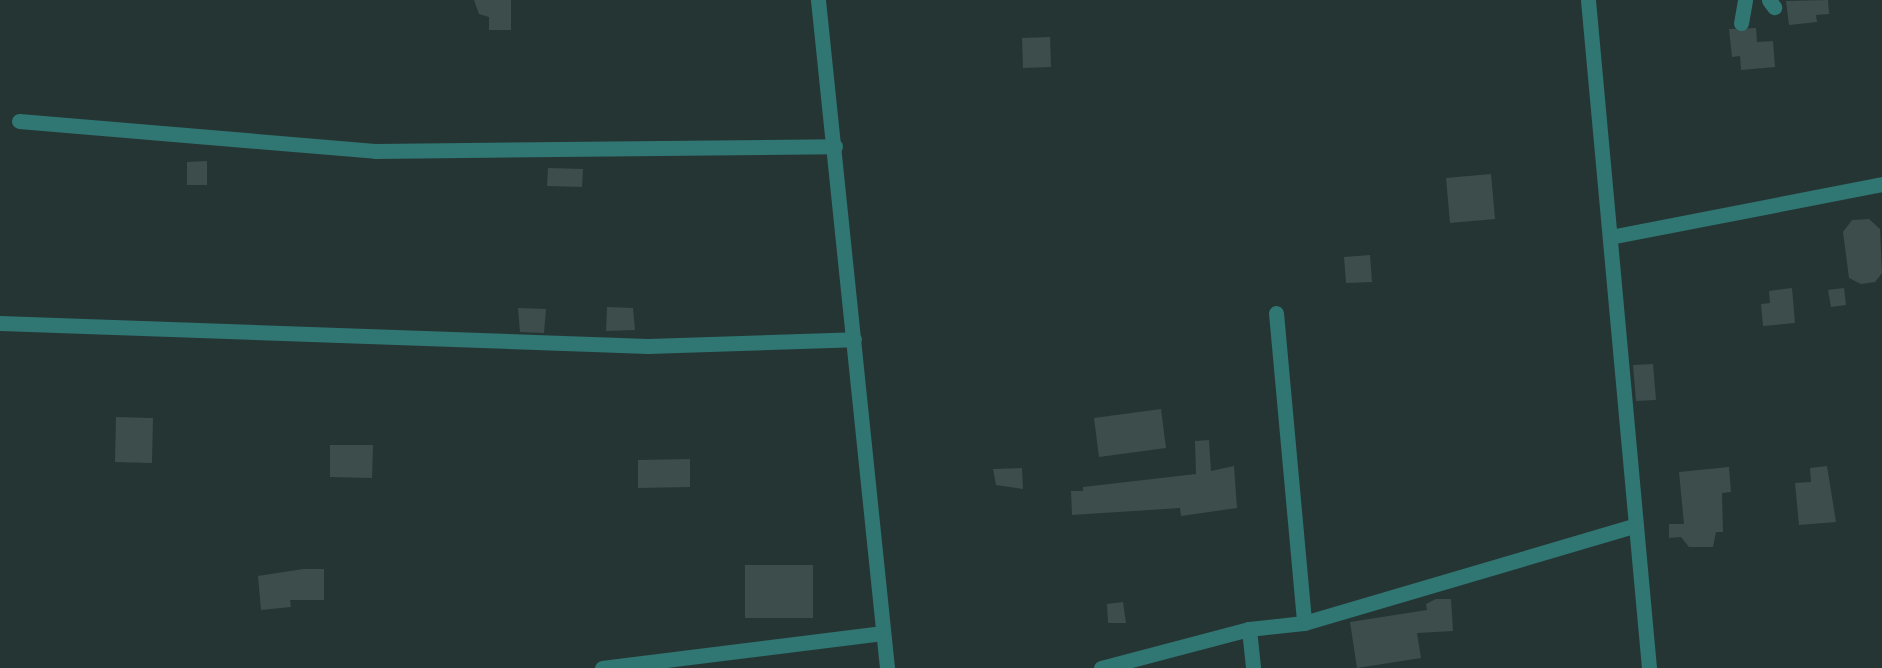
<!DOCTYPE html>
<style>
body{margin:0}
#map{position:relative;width:1882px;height:668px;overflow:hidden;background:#253534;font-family:Signika,sans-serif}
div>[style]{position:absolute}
.building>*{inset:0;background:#3c4d4c}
.street>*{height:15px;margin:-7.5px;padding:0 7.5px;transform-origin:7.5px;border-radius:7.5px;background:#307673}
span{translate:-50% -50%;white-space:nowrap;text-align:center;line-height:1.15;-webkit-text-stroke:4.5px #1b2b2a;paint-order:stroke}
</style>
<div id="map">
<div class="building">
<i style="clip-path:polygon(474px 0,511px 0,511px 30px,489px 30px,489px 17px,479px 14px)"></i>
<i style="clip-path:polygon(1828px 0,1829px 14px,1816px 15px,1817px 22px,1789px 25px,1786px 1px)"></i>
<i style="clip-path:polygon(1756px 28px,1757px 42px,1773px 41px,1775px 67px,1741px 70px,1740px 56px,1732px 57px,1729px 29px)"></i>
<i style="clip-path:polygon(1050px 37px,1051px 67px,1023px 68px,1022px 38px)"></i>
<i style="clip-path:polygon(207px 161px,207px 185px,187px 185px,187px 162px)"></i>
<i style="clip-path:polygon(548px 168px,583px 169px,582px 187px,547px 186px)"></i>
<i style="clip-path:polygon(1491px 174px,1495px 219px,1450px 223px,1446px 178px)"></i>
<i style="clip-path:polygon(1869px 219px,1880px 229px,1882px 273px,1875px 282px,1861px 284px,1849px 278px,1843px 232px,1852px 220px)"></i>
<i style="clip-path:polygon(1370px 255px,1372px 282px,1346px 283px,1344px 257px)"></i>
<i style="clip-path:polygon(1792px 288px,1795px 323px,1763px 326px,1761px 304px,1770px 303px,1769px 291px)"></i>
<i style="clip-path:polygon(1844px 288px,1846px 305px,1831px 307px,1828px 290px)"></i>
<i style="clip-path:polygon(607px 307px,633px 308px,635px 330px,606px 331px)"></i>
<i style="clip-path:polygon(518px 308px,546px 309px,544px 333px,520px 332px)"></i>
<i style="clip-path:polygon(1653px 364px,1656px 400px,1636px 401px,1633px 365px)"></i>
<i style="clip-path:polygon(1161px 409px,1166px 448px,1099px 457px,1094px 418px)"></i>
<i style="clip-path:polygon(116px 417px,153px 418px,152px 463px,115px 462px)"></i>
<i style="clip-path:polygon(1209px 440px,1211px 471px,1234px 466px,1237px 508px,1181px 516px,1180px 508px,1072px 515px,1071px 491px,1083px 491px,1083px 487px,1196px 474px,1195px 441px)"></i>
<i style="clip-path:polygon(330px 445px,373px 445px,372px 478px,330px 477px)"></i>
<i style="clip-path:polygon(690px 459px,690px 487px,638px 488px,638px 460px)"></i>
<i style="clip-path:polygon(1827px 466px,1836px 522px,1799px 525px,1795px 483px,1811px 482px,1810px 468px)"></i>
<i style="clip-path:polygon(1729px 467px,1731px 492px,1722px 493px,1723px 532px,1716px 532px,1713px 547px,1689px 547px,1681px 537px,1669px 538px,1669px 524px,1684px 524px,1679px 472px)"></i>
<i style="clip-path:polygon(1022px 468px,1023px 489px,996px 485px,993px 469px)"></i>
<i style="clip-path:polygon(745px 565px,813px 565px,813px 618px,745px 618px)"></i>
<i style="clip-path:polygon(303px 569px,324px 569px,324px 600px,290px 600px,291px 607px,261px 610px,258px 576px)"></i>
<i style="clip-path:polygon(1436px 599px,1451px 599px,1453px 631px,1417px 633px,1421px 658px,1357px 668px,1350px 622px,1427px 610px,1426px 604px)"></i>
<i style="clip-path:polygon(1123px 602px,1126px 623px,1108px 623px,1107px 604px)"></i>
</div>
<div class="street">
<i style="left:818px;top:0;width:672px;rotate:84.1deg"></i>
<i style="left:1588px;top:0;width:671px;rotate:84.78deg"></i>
<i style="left:1769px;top:0;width:9px;rotate:54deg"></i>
<i style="left:1741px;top:23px;width:23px;rotate:-80deg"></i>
<i style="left:19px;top:121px;width:357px;rotate:4.8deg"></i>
<i style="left:375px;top:151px;width:460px;rotate:-0.6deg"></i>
<i style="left:1610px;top:237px;width:277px;rotate:-11deg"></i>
<i style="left:1276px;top:313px;width:311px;rotate:84.8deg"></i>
<i style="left:0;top:323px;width:648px;rotate:2.03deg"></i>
<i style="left:648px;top:346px;width:206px;rotate:-1.9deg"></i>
<i style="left:1249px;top:629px;width:39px;rotate:84deg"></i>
<i style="left:602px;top:668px;width:283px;rotate:-7.1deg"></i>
<i style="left:1101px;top:668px;width:153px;rotate:-14.8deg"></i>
<i style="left:1249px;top:629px;width:55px;rotate:-6.2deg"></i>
<i style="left:1304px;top:623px;width:346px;rotate:-16.4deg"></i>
</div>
</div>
